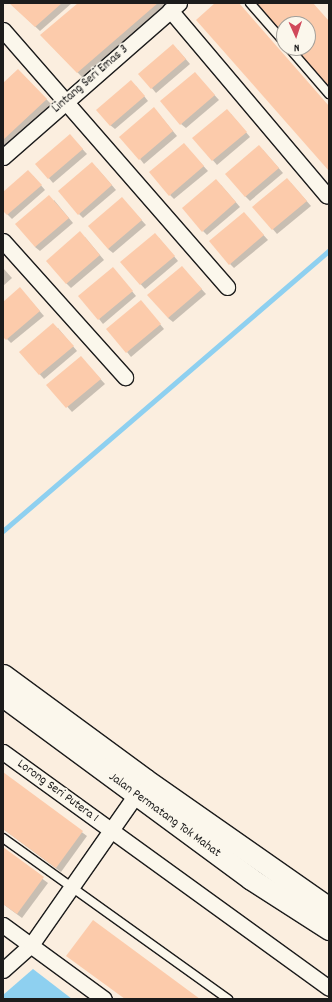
<!DOCTYPE html>
<style>
body{margin:0}
#map{position:relative;width:332px;height:1002px;overflow:hidden;background:#fbeedf;font-family:Dekko,sans-serif}
div>[style]{position:absolute}
.water>*{inset:0;background:#8ed0f0}
.shadow>*{inset:0;background:#0003}
.stream>*{height:4.5px;margin:-2.25px;padding:0 2.25px;transform-origin:2.25px;border-radius:2.25px;background:#8ed0f0}
.building>*{inset:0;background:#fccbab}
.roads{filter:drop-shadow(1px 0 #1c1c1c) drop-shadow(-1px 0 #1c1c1c) drop-shadow(0 1px #1c1c1c) drop-shadow(0 -1px #1c1c1c)}
.lane>*{height:8px;margin:-4px;padding:0 4px;transform-origin:4px;border-radius:4px;background:#fbf7ec}
.street>*{height:15px;margin:-7.5px;padding:0 7.5px;transform-origin:7.5px;border-radius:7.5px;background:#fbf7ec}
.secondary>*{height:21px;margin:-10.5px;padding:0 10.5px;transform-origin:10.5px;border-radius:10.5px;background:#fbf7ec}
span{translate:-50% -50%;white-space:nowrap;text-align:center;line-height:1.15;-webkit-text-stroke:4px #fbf7ec;paint-order:stroke}
.street-label{font-size:13px;color:#1c1c1c}
.frame{position:absolute;inset:0;border:4px solid #1c1c1c;pointer-events:none}
.north{position:absolute;left:276px;top:16px;width:40px;height:40px;box-sizing:border-box;background:#fbf7ec;border:1px solid #a29f99;border-radius:50%;rotate:177deg;font-size:11px;font-weight:700;line-height:16px;text-align:center;color:#1c1c1c}
.north::after{content:'';display:block;margin:auto;width:14px;height:18px;background:#d1495b;clip-path:polygon(50% 0,100% 100%,50% 72%,0 100%)}
</style>
<div id="map">
<div class="water">
<i style="clip-path:polygon(33px 969px,72px 999px,3px 999px,3px 995px)"></i>
</div>
<div class="shadow">
<i style="clip-path:polygon(10px 3px,72px 3px,40px 31px)"></i>
<i style="clip-path:polygon(80px 3px,168px 3px,82px 77px,41px 35px)"></i>
<i style="clip-path:polygon(178px 50px,190px 64px,156px 93px,140px 74px)"></i>
<i style="clip-path:polygon(18px 70px,51px 104px,3px 148px,3px 84px)"></i>
<i style="clip-path:polygon(199px 78px,219px 100px,186px 128px,181px 124px)"></i>
<i style="clip-path:polygon(136px 86px,148px 101px,115px 129px,110px 125px)"></i>
<i style="clip-path:polygon(158px 113px,177px 136px,144px 164px,140px 159px)"></i>
<i style="clip-path:polygon(231px 114px,250px 137px,217px 165px,194px 138px)"></i>
<i style="clip-path:polygon(74px 140px,87px 154px,53px 183px,37px 164px)"></i>
<i style="clip-path:polygon(188px 149px,208px 171px,174px 199px,170px 195px)"></i>
<i style="clip-path:polygon(263px 150px,283px 173px,250px 201px,245px 196px)"></i>
<i style="clip-path:polygon(97px 168px,116px 190px,83px 218px,79px 214px)"></i>
<i style="clip-path:polygon(33px 176px,45px 190px,12px 219px,3px 210px,3px 193px)"></i>
<i style="clip-path:polygon(291px 183px,311px 206px,277px 234px,254px 207px)"></i>
<i style="clip-path:polygon(221px 185px,240px 207px,207px 235px,203px 231px)"></i>
<i style="clip-path:polygon(54px 200px,73px 223px,40px 251px,35px 247px)"></i>
<i style="clip-path:polygon(126px 203px,146px 225px,113px 253px,108px 249px)"></i>
<i style="clip-path:polygon(248px 218px,268px 240px,234px 268px,230px 264px)"></i>
<i style="clip-path:polygon(85px 237px,104px 260px,71px 288px,66px 283px)"></i>
<i style="clip-path:polygon(159px 238px,178px 261px,145px 289px,121px 262px)"></i>
<i style="clip-path:polygon(3px 268px,12px 278px,3px 286px)"></i>
<i style="clip-path:polygon(186px 272px,206px 294px,173px 322px,168px 318px)"></i>
<i style="clip-path:polygon(117px 273px,136px 296px,103px 324px,99px 319px)"></i>
<i style="clip-path:polygon(24px 293px,44px 316px,11px 343px,3px 335px,3px 303px)"></i>
<i style="clip-path:polygon(145px 306px,164px 329px,131px 357px,127px 352px)"></i>
<i style="clip-path:polygon(58px 328px,77px 351px,44px 379px,20px 352px)"></i>
<i style="clip-path:polygon(85px 362px,105px 384px,72px 412px,48px 385px)"></i>
<i style="clip-path:polygon(3px 774px,87px 836px,61px 872px,3px 829px)"></i>
<i style="clip-path:polygon(3px 849px,48px 883px,22px 918px,3px 904px)"></i>
</div>
<div class="stream">
<i style="left:3px;top:531px;width:430px;rotate:-40.7deg"></i>
</div>
<div class="building">
<i style="clip-path:polygon(9px 3px,62px 3px,35px 27px)"></i>
<i style="clip-path:polygon(78px 3px,158px 3px,77px 73px,40px 35px)"></i>
<i style="clip-path:polygon(215px 3px,239px 3px,329px 106px,329px 171px,196px 20px)"></i>
<i style="clip-path:polygon(255px 3px,313px 3px,329px 21px,329px 87px,294px 48px,308px 48px,308px 24px,284px 24px,284px 36px)"></i>
<i style="clip-path:polygon(173px 44px,186px 59px,151px 89px,138px 74px)"></i>
<i style="clip-path:polygon(18px 69px,47px 99px,3px 140px,3px 83px)"></i>
<i style="clip-path:polygon(195px 72px,215px 95px,180px 125px,160px 101px)"></i>
<i style="clip-path:polygon(131px 80px,145px 96px,110px 126px,96px 110px)"></i>
<i style="clip-path:polygon(154px 107px,173px 131px,139px 160px,119px 137px)"></i>
<i style="clip-path:polygon(227px 109px,247px 132px,212px 161px,192px 138px)"></i>
<i style="clip-path:polygon(70px 134px,83px 149px,48px 179px,35px 164px)"></i>
<i style="clip-path:polygon(184px 143px,204px 166px,169px 196px,149px 172px)"></i>
<i style="clip-path:polygon(259px 145px,279px 168px,245px 197px,225px 174px)"></i>
<i style="clip-path:polygon(92px 162px,112px 185px,78px 215px,58px 191px)"></i>
<i style="clip-path:polygon(28px 170px,42px 185px,7px 215px,3px 211px,3px 192px)"></i>
<i style="clip-path:polygon(287px 178px,307px 201px,272px 230px,252px 207px)"></i>
<i style="clip-path:polygon(216px 179px,236px 202px,202px 232px,182px 208px)"></i>
<i style="clip-path:polygon(49px 195px,69px 218px,35px 247px,15px 224px)"></i>
<i style="clip-path:polygon(122px 197px,142px 220px,108px 249px,88px 226px)"></i>
<i style="clip-path:polygon(244px 212px,264px 235px,229px 265px,209px 241px)"></i>
<i style="clip-path:polygon(80px 231px,100px 255px,66px 284px,46px 261px)"></i>
<i style="clip-path:polygon(155px 233px,175px 256px,140px 285px,120px 262px)"></i>
<i style="clip-path:polygon(182px 266px,202px 289px,168px 318px,147px 295px)"></i>
<i style="clip-path:polygon(113px 267px,133px 291px,98px 320px,78px 296px)"></i>
<i style="clip-path:polygon(20px 287px,40px 311px,6px 340px,3px 337px,3px 302px)"></i>
<i style="clip-path:polygon(141px 300px,161px 324px,126px 353px,106px 329px)"></i>
<i style="clip-path:polygon(53px 323px,74px 346px,39px 375px,19px 352px)"></i>
<i style="clip-path:polygon(81px 356px,101px 379px,66px 408px,46px 385px)"></i>
<i style="clip-path:polygon(3px 772px,83px 831px,56px 868px,3px 829px)"></i>
<i style="clip-path:polygon(3px 847px,44px 877px,17px 914px,3px 904px)"></i>
<i style="clip-path:polygon(93px 920px,200px 999px,125px 999px,66px 956px)"></i>
</div>
<div class="roads">
<div class="lane">
<i style="left:250px;top:3px;width:52px;rotate:48.9deg"></i>
<i style="left:289px;top:48px;width:61px;rotate:49deg"></i>
<i style="left:3px;top:838px;width:277px;rotate:35.6deg"></i>
</div>
<div class="street">
<i style="left:170px;top:10px;width:243px;rotate:49.8deg"></i>
<i style="left:3px;top:30px;width:341px;rotate:48.9deg"></i>
<i style="left:3px;top:157px;width:234px;rotate:-41.2deg"></i>
<i style="left:3px;top:241px;width:183px;rotate:48.1deg"></i>
<i style="left:3px;top:752px;width:402px;rotate:35.9deg"></i>
<i style="left:3px;top:925px;width:125px;rotate:36.2deg"></i>
<i style="left:3px;top:970px;width:38px;rotate:-42deg"></i>
<i style="left:31px;top:945px;width:194px;rotate:-55.1deg"></i>
</div>
<div class="secondary">
<i style="left:3px;top:675px;width:177px;rotate:36.3deg"></i>
<i style="left:146px;top:780px;width:223px;rotate:35deg"></i>
<i style="left:3px;top:696px;width:308px;rotate:36.4deg"></i>
<i style="left:251px;top:879px;width:93px;rotate:32.7deg"></i>
</div>
</div>
<div class="street-label">
<span style="left:91px;top:80px;rotate:-41deg">Lintang Seri Emas 3</span>
<span style="left:57px;top:792px;rotate:36deg">Lorong Seri Putera 1</span>
<span style="left:164px;top:816px;rotate:36deg">Jalan Permatang Tok Mahat</span>
</div>
<div class="frame"></div>
<div class="north">N</div>
</div>
